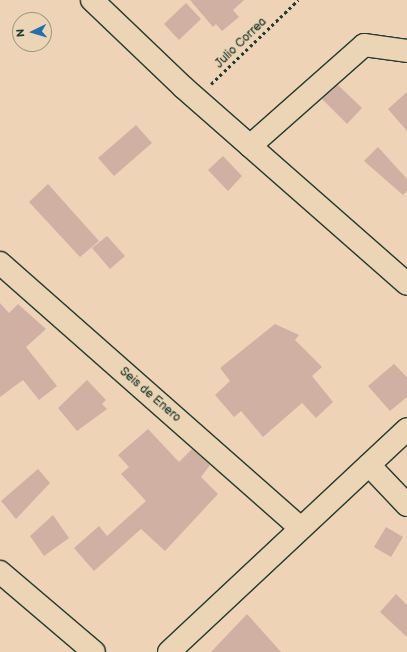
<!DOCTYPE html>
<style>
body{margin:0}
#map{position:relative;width:407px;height:652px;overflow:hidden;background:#eed3b6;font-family:"Balsamiq Sans",sans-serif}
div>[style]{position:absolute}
.building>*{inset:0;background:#d1b0a4}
.path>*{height:2.5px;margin-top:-1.25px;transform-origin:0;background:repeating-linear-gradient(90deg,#1f3d34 0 3px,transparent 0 6px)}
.roads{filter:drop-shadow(1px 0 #1f3d34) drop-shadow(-1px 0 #1f3d34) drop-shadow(0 1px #1f3d34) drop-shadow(0 -1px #1f3d34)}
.minor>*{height:22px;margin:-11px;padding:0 11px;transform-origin:11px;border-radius:11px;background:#ebd5b4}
span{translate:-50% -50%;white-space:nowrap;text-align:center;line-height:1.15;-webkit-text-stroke:3px #ebd5b4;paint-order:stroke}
.street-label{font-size:12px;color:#1f3d34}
.north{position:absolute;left:12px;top:12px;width:40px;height:40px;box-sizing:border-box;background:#ebd5b4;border:1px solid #999881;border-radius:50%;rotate:265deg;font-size:11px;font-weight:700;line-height:16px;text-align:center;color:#1f3d34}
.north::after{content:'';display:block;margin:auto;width:14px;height:18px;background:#1f6fb2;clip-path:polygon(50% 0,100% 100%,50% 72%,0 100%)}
</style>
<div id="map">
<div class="building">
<i style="clip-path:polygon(190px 0,244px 0,233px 10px,239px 17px,222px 31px,216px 24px,213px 27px)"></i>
<i style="clip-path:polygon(186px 3px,201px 19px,179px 40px,164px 24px)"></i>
<i style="clip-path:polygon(338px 85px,362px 108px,347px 124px,322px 99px)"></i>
<i style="clip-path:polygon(407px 92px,407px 131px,388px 109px)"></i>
<i style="clip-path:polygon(136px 125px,152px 143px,114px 176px,98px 158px)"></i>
<i style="clip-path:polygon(378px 147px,407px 179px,407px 191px,403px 195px,364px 161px)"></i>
<i style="clip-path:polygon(223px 156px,242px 176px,228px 191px,208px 170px)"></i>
<i style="clip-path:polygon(48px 184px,99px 241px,80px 257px,29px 202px)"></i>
<i style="clip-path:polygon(107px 236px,125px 256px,110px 269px,92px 248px)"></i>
<i style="clip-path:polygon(0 303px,9px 313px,18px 304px,46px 329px,26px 347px,57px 386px,39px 400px,23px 380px,0 397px)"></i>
<i style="clip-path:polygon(275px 324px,299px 335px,295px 340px,322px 367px,312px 376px,333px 402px,316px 418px,302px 403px,263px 437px,241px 411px,234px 417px,215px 395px,230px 381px,220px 368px)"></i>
<i style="clip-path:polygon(394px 364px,407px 377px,407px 397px,390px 411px,368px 386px)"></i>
<i style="clip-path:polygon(87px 380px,106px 400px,102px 404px,107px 409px,77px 431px,58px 408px)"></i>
<i style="clip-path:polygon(148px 429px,179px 462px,192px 449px,210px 465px,201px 477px,218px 494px,165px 551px,141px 529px,94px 571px,74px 548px,99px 526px,107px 536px,146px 501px,121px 474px,129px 467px,118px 455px)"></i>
<i style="clip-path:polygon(38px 469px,50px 483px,16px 519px,1px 501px)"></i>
<i style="clip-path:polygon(53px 515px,69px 538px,44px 556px,30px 536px)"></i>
<i style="clip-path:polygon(386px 527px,403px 537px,391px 557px,374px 547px)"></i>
<i style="clip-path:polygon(396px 594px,407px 605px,407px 637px,380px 612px)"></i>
<i style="clip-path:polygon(247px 614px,281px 652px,211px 652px)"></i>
</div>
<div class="path">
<i style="left:211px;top:84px;width:121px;rotate:-44deg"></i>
</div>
<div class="roads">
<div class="minor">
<i style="left:92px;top:0;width:126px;rotate:43.7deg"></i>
<i style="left:183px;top:87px;width:298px;rotate:41.3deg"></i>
<i style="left:250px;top:146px;width:152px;rotate:-41.5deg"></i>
<i style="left:364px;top:45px;width:43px;rotate:7.9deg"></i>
<i style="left:0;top:263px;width:399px;rotate:41.4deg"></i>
<i style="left:369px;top:465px;width:55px;rotate:46.5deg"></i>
<i style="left:0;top:572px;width:123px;rotate:40.4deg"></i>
<i style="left:169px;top:652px;width:326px;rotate:-43.1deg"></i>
</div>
</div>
<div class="street-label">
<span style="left:241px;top:43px;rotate:-44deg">Julio Correa</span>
<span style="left:150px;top:395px;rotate:41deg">Seis de Enero</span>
</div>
<div class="north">N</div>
</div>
